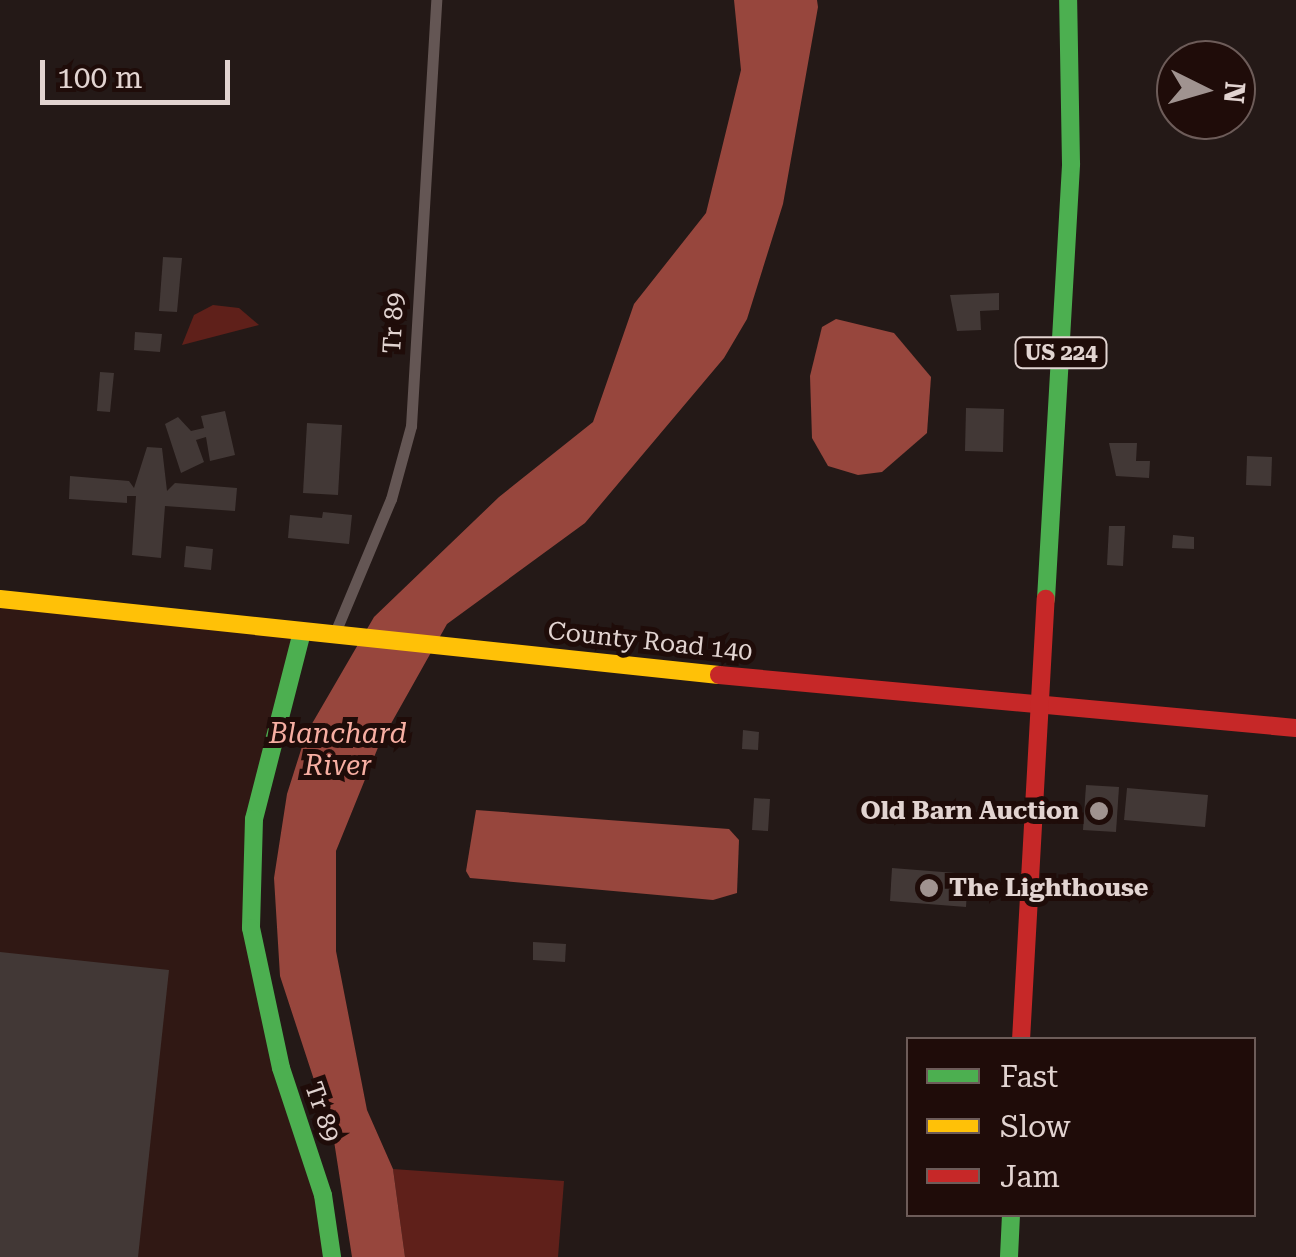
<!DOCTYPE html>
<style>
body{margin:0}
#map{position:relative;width:1296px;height:1257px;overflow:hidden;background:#241917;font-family:"Roboto Serif",serif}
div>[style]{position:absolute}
.built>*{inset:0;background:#301814}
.green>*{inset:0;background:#5f201a}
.water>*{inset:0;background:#97463d}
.building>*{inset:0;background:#423836}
.street>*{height:11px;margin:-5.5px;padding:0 5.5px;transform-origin:5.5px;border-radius:5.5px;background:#645654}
.fast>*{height:18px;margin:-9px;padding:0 9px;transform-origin:9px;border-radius:9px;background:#4caf50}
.slow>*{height:18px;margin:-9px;padding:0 9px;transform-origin:9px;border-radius:9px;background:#ffc107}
.jam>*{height:18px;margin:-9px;padding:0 9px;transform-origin:9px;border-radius:9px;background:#c62828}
.dots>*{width:28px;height:28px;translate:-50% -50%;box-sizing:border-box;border:5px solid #1f0c09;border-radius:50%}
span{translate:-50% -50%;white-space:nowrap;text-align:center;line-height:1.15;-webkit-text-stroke:10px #1f0c09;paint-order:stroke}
.shield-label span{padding:2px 8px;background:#1f0c09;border:2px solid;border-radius:8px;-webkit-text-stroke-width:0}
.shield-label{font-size:22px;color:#e2d4d1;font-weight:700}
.street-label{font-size:25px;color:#e2d4d1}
.poi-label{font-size:25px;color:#e2d4d1;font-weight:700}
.right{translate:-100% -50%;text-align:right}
.left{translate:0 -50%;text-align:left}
.water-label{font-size:28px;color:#f7aea2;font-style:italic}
.legend{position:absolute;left:906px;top:1037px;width:350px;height:180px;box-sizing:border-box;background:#1f0c09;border:2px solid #6d5c59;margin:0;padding:12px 18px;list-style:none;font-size:30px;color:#e2d4d1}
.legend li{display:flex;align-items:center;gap:20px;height:50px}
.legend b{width:50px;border:2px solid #6d5c59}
.north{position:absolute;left:1156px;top:40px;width:100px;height:100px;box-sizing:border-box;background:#1f0c09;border:2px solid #6d5c59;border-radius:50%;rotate:95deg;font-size:28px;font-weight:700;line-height:40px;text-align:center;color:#e2d4d1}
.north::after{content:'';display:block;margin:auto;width:35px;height:45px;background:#a09390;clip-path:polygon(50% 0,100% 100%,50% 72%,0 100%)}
.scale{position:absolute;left:40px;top:60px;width:190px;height:45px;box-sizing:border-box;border:5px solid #e2d4d1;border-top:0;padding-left:12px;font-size:30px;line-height:35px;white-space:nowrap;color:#e2d4d1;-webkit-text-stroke:8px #1f0c09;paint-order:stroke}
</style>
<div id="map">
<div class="built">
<i style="clip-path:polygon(0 602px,302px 632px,269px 755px,251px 928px,331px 1257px,0 1257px)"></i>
</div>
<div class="green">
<i style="clip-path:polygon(213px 305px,239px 308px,259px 325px,182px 345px,194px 315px)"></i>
<i style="clip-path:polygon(393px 1169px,564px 1181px,558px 1257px,405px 1257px)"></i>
</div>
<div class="water">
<i style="clip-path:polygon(734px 0,817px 0,818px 7px,783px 204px,747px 319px,724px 358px,585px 523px,447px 624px,379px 745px,336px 851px,336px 951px,367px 1110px,393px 1169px,405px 1257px,352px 1257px,334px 1141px,280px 976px,274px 878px,287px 794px,306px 734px,374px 617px,499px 497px,593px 422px,634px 304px,706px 213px,741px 70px)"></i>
<i style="clip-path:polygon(836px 319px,894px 333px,931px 377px,927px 433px,882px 472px,858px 475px,828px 466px,812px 438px,810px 376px,822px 327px)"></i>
<i style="clip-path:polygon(476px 810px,729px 829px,739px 840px,737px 893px,713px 900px,470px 878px,466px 871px)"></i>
</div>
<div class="building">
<i style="clip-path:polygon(163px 257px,182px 258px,177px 312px,159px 311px)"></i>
<i style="clip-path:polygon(999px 293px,999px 310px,980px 311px,981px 330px,957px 331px,950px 295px)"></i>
<i style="clip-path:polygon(135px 332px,162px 334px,160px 352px,134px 350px)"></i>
<i style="clip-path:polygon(100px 372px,114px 373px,110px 412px,97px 411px)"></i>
<i style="clip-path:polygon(966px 408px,1004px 409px,1003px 452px,965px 451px)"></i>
<i style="clip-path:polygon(225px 411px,235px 455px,210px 461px,206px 437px,196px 440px,204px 462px,181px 473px,165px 424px,178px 417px,191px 431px,204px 428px,201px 416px)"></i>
<i style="clip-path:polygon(307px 423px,342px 425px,338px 495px,303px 493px)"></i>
<i style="clip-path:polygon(1109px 443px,1137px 443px,1136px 461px,1150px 461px,1149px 478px,1116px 476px)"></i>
<i style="clip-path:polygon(147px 447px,162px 448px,167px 491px,175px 483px,237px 488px,235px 511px,165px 506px,161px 558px,132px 555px,136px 496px,127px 496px,127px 503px,69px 499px,70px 476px,129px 481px,134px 488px)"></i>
<i style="clip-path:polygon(1247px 456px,1272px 457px,1271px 486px,1246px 485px)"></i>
<i style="clip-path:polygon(323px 512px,352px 515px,349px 544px,288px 538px,290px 515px,322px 518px)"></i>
<i style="clip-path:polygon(1109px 526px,1125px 526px,1123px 566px,1107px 565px)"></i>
<i style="clip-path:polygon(1173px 535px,1194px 537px,1194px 549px,1172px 548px)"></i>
<i style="clip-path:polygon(186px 546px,213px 549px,211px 570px,184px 567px)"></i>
<i style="clip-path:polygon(743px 730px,759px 732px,758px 750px,742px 749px)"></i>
<i style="clip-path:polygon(1086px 785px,1119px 787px,1116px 832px,1083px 830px)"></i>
<i style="clip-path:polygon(1127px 788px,1208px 795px,1205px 827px,1124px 820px)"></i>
<i style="clip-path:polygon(754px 798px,770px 799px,768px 831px,752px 830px)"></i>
<i style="clip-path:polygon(892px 868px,968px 874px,966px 907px,890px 901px)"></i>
<i style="clip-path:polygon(533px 942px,566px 944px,565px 962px,533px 960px)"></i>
<i style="clip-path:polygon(0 952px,169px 970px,138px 1257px,0 1257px)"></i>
</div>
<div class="street">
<i style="left:334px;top:635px;width:147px;rotate:-67.3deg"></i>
<i style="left:391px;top:499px;width:76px;rotate:-74.7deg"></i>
<i style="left:411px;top:426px;width:427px;rotate:-86.6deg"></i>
</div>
<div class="fast">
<i style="left:1046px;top:599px;width:436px;rotate:-86.7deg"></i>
<i style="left:1071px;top:164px;width:164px;rotate:-91deg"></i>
<i style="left:302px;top:632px;width:193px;rotate:104.4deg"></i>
<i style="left:254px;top:819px;width:109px;rotate:91.6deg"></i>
<i style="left:251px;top:928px;width:143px;rotate:77.9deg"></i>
<i style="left:281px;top:1068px;width:134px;rotate:71.7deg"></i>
<i style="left:323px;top:1195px;width:63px;rotate:81.7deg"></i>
<i style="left:1009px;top:1257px;width:43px;rotate:-87.3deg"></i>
</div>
<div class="slow">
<i style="left:0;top:599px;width:723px;rotate:6.03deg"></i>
</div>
<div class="jam">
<i style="left:719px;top:675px;width:579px;rotate:5.25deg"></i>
<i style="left:1021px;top:1040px;width:442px;rotate:-86.8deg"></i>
</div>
<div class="dots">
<i style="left:1099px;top:811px;background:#a09390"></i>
<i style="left:929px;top:888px;background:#a09390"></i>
</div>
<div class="shield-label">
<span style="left:1061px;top:353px">US 224</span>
</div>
<div class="street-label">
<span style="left:394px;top:323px;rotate:-87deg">Tr 89</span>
<span style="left:650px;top:642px;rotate:6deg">County Road 140</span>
<span style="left:322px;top:1112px;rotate:71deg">Tr 89</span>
</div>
<div class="poi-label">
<span class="right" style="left:1079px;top:811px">Old Barn Auction</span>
<span class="left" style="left:949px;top:888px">The Lighthouse</span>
</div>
<div class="water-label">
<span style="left:338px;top:750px">Blanchard<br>River</span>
</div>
<ul class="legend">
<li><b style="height:12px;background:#4caf50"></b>Fast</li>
<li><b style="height:12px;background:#ffc107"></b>Slow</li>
<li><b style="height:12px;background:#c62828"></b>Jam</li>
</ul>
<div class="north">N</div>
<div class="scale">100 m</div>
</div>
